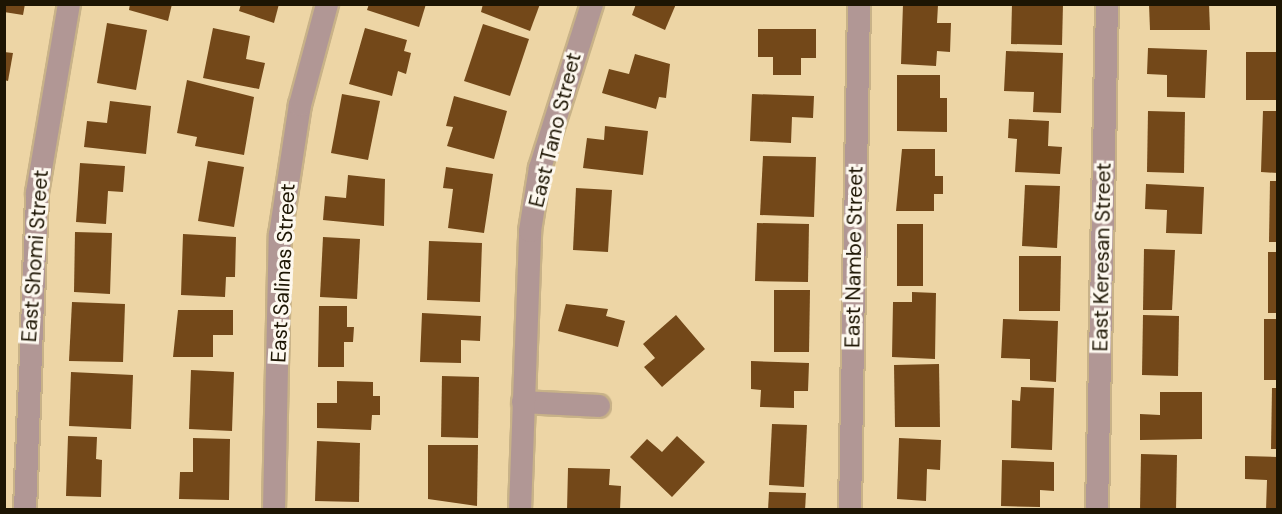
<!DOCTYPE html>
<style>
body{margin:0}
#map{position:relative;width:1282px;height:514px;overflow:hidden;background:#edd5a5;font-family:"DM Sans",sans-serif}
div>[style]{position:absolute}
.building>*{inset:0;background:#734819}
.roads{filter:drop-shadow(2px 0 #c8b288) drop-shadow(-2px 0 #c8b288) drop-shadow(0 2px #c8b288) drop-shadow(0 -2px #c8b288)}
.minor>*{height:22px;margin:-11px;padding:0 11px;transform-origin:11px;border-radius:11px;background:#b19795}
span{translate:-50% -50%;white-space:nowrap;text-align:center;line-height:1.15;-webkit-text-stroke:6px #fdf8ef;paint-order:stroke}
.street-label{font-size:21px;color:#1d1503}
.frame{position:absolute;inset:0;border:6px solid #1d1503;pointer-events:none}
</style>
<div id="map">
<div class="building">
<i style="clip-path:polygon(4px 4px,25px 4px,23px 15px,4px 12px)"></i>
<i style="clip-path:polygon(130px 4px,172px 4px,168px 21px,129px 10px)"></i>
<i style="clip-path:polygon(241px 4px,279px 4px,274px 23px,239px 11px)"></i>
<i style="clip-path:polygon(369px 4px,426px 4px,419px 27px,367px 10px)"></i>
<i style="clip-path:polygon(483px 4px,540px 4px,530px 31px,481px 12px)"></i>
<i style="clip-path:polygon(636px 4px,676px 4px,665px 30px,632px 15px)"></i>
<i style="clip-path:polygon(903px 4px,938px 5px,937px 23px,951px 23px,950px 52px,937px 51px,936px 66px,901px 64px)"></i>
<i style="clip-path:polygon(1012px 4px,1063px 4px,1062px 45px,1011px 44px)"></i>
<i style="clip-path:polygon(1149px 4px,1209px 4px,1210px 30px,1150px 30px)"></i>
<i style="clip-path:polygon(107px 23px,147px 30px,136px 90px,97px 83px)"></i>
<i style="clip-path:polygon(483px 24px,529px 39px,510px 96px,464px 81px)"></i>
<i style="clip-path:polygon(213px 28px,250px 36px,246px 59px,265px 63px,259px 89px,203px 78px)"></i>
<i style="clip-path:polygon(365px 28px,407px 40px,404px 51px,411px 53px,406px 74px,398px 71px,392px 96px,349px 84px)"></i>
<i style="clip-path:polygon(758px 29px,816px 29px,816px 58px,801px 58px,801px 75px,773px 75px,773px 57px,758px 57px)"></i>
<i style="clip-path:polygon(1148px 48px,1207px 50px,1205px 98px,1167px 97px,1167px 75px,1147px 74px)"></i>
<i style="clip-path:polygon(1006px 51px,1063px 53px,1061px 113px,1033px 112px,1034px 92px,1004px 91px)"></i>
<i style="clip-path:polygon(4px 52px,13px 53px,8px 81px,4px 80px)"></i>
<i style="clip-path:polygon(1246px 52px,1278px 52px,1278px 100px,1246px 100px)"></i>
<i style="clip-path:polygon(635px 54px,670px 64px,666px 98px,659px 97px,656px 109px,602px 93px,609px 69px,629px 74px)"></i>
<i style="clip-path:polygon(897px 75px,940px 75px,940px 98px,947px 98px,947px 132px,897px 131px)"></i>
<i style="clip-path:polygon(187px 80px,254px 97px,244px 155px,195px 146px,197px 137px,177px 133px)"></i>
<i style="clip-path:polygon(342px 94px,380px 101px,368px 160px,331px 153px)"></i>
<i style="clip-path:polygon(752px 94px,814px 96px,813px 118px,792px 117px,791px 143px,750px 141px)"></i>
<i style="clip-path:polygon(454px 96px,507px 111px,494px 159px,447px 146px,453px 127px,446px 126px)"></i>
<i style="clip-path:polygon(110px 101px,151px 106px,146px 154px,84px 147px,87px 121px,107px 123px)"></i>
<i style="clip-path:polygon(1148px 111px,1185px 112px,1184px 173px,1147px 172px)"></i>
<i style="clip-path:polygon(1263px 111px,1278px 111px,1278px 173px,1261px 172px)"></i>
<i style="clip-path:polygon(1009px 119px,1049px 121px,1048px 146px,1062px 147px,1060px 174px,1015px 172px,1017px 139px,1008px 138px)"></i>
<i style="clip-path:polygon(605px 126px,648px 131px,643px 175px,583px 168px,587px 138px,604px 140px)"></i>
<i style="clip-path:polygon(902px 149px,935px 149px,935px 176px,943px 176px,943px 194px,934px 194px,934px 211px,896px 211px)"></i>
<i style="clip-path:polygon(763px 156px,816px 157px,814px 217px,760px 215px)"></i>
<i style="clip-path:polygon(208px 161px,244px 167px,234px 227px,198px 221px)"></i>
<i style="clip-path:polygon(80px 163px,125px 166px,123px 192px,108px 191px,106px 224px,76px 222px)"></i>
<i style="clip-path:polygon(446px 167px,493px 174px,484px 233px,448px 228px,453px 189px,443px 188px)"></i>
<i style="clip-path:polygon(348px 175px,385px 179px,384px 226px,323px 220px,325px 196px,346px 198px)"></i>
<i style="clip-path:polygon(1270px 181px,1278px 181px,1278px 242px,1269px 242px)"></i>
<i style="clip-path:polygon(1146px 184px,1204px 187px,1202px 234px,1166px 233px,1167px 210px,1145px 209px)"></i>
<i style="clip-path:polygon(1025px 185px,1060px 186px,1057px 248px,1022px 246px)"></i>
<i style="clip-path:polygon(576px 188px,612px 190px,608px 252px,573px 250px)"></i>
<i style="clip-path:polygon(757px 223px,809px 224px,808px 282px,755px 281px)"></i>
<i style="clip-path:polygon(897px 224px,923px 224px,923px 286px,897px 286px)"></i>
<i style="clip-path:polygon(75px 232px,112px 233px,110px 294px,74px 292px)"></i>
<i style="clip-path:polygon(183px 234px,236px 237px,235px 277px,226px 277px,225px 297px,181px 295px)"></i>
<i style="clip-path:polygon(323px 237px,360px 239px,357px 299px,320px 297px)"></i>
<i style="clip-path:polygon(429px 241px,482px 243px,480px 302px,427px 300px)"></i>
<i style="clip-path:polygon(1144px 249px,1175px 250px,1172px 310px,1143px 310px)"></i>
<i style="clip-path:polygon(1268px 252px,1278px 252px,1278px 313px,1268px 313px)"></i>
<i style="clip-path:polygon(1019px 256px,1061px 256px,1060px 311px,1019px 311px)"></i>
<i style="clip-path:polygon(774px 290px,810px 290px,809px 352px,774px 352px)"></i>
<i style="clip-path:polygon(912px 292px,936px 293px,935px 359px,892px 357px,893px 302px,912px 302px)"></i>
<i style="clip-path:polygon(72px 302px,125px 304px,123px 362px,69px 361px)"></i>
<i style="clip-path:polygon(566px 304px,608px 309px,606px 316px,625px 321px,618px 347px,558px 331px)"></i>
<i style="clip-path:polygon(319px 306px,347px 306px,347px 327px,354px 327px,353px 342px,344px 342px,344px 367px,318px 367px)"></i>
<i style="clip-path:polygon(178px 310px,233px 310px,233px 335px,213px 335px,213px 357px,173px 357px)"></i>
<i style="clip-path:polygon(422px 313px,481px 316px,480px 341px,461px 340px,461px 363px,420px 362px)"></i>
<i style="clip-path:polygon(676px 315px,705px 349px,662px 387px,644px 367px,655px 358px,643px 344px)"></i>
<i style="clip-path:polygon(1143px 315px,1179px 316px,1178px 376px,1142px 375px)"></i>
<i style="clip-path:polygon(1003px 319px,1058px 321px,1056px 382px,1030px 380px,1030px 359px,1001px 358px)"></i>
<i style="clip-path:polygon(1264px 319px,1278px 319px,1278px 380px,1264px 380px)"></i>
<i style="clip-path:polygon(751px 361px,809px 363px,808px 391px,794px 391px,794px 408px,760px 407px,761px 390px,751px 389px)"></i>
<i style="clip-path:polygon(939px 364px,940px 427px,895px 427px,894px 365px)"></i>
<i style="clip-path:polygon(191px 370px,234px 372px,232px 431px,189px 429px)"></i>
<i style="clip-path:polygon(71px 372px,133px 375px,131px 429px,69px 426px)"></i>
<i style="clip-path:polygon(442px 376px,479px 377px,478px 438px,441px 437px)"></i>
<i style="clip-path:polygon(337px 381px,373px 382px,373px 396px,380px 396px,380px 415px,372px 415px,371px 430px,317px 428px,317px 403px,337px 403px)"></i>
<i style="clip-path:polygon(1021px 387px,1054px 388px,1052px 450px,1011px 448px,1012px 400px,1020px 401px)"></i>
<i style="clip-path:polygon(1272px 388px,1278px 388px,1278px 449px,1271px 449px)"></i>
<i style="clip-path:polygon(1160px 392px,1202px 392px,1202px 439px,1140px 440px,1140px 414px,1160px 415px)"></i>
<i style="clip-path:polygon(772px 424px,807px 425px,804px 487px,769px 485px)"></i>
<i style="clip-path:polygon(68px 436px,97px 437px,96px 459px,102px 460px,101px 497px,66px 496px)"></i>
<i style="clip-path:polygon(677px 436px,705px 462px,672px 497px,630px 457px,647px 439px,662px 452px)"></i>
<i style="clip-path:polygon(193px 438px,230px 439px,229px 500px,179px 499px,180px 472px,193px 472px)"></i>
<i style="clip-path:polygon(899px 438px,941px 440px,940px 470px,927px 469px,926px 501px,897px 499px)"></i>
<i style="clip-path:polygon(317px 441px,360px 443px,359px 502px,315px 501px)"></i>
<i style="clip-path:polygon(428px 445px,478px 445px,477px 506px,428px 499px)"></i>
<i style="clip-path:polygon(1141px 454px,1177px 455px,1176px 510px,1140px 510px)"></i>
<i style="clip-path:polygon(1245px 456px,1278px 457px,1278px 510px,1266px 510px,1267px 480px,1245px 479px)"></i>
<i style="clip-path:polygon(1002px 460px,1054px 462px,1054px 491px,1040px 490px,1040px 507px,1001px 506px)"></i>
<i style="clip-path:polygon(568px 468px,610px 469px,609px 485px,621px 486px,620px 510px,567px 510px)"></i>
<i style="clip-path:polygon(769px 492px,806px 493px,805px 510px,768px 510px)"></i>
</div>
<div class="roads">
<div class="minor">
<i style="left:523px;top:402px;width:76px;rotate:3deg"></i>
<i style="left:25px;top:510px;width:317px;rotate:-87.8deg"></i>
<i style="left:37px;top:193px;width:192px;rotate:-80.4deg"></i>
<i style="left:274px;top:510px;width:275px;rotate:-88.8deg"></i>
<i style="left:280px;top:235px;width:132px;rotate:-81.3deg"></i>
<i style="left:300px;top:105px;width:105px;rotate:-75deg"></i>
<i style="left:520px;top:510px;width:279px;rotate:-87.9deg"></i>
<i style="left:530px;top:231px;width:64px;rotate:-81deg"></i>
<i style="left:540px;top:168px;width:172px;rotate:-72.4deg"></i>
<i style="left:850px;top:510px;width:506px;rotate:-88.98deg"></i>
<i style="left:1097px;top:510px;width:506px;rotate:-88.87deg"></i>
</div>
</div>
<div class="street-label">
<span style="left:555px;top:130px;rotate:-76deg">East Tano Street</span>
<span style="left:35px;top:256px;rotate:-86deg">East Shomi Street</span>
<span style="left:854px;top:257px;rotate:-89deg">East Nambe Street</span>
<span style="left:1102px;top:257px;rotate:-89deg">East Keresan Street</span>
<span style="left:283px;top:273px;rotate:-87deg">East Salinas Street</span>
</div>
<div class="frame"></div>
</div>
